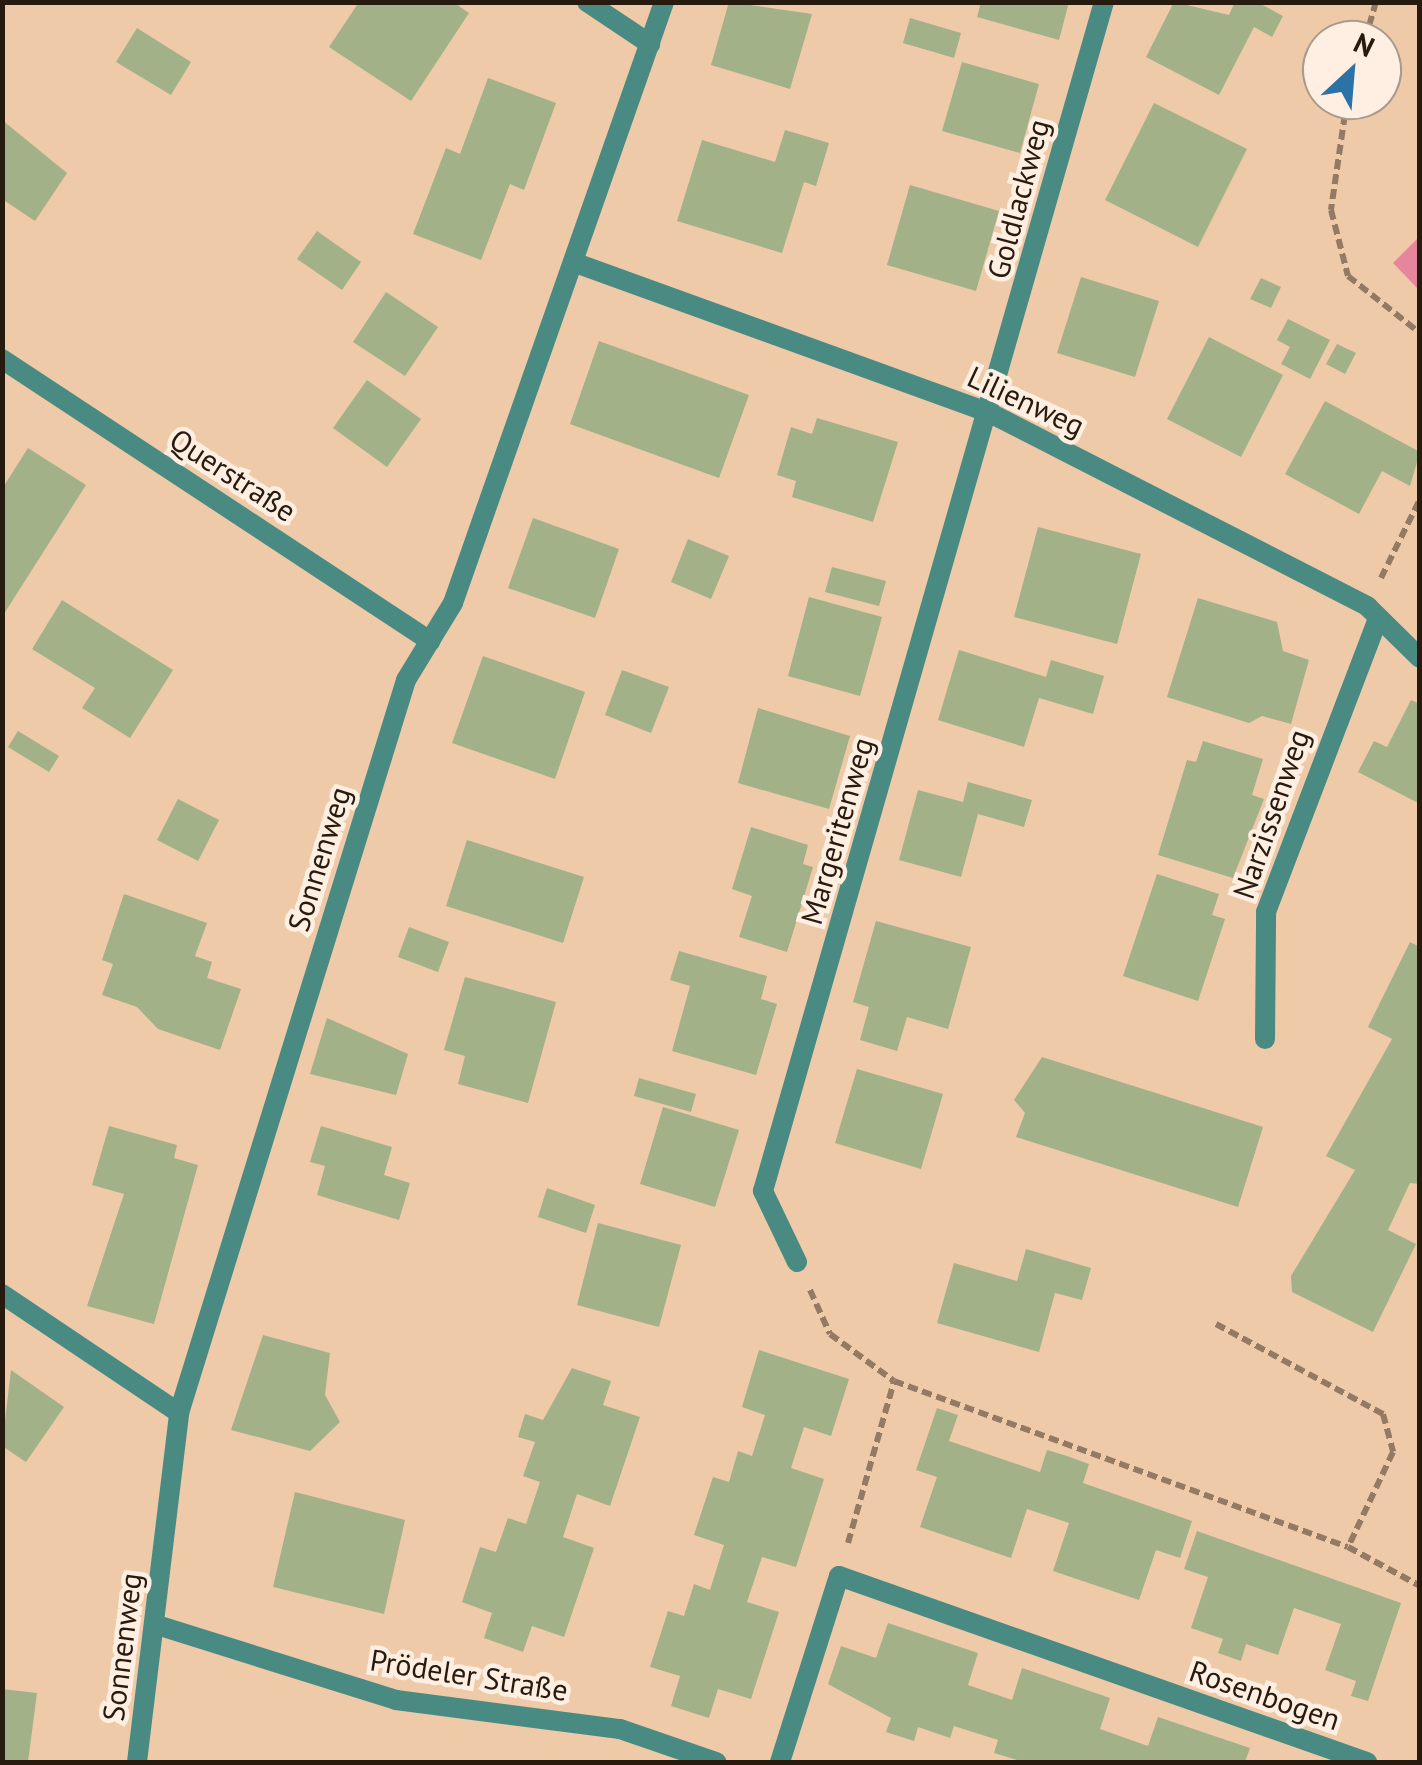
<!DOCTYPE html>
<meta charset="utf-8">
<style>
body{margin:0}
#map{position:relative;width:1422px;height:1765px;overflow:hidden;background:#efcaa9;font-family:"PT Sans",sans-serif}
div>[style]{position:absolute}
.green>*{inset:0;background:#e5869e}
.building>*{inset:0;background:#a2b187}
.path>*{height:6px;margin-top:-3px;transform-origin:0;background:repeating-linear-gradient(90deg,#947a63 0 10px,transparent 0 15px)}
.street>*{height:20px;margin:-10px;padding:0 10px;transform-origin:10px;border-radius:10px;background:#498b82}
span{translate:-50% -50%;white-space:nowrap;text-align:center;line-height:1.15;-webkit-text-stroke:9px #ffefe2;paint-order:stroke}
.street-label{font-size:30px;color:#271a0e}
.frame{position:absolute;inset:0;border:5px solid #271a0e;pointer-events:none}
.north{position:absolute;left:1302px;top:20px;width:100px;height:100px;box-sizing:border-box;background:#ffefe2;border:2px solid #a99a8d;border-radius:50%;rotate:26deg;font-size:28px;font-weight:700;line-height:40px;text-align:center;color:#271a0e}
.north::after{content:'';display:block;margin:auto;width:35px;height:45px;background:#2b73a7;clip-path:polygon(50% 0,100% 100%,50% 72%,0 100%)}
</style>
<div id="map">
<div class="green">
<i style="clip-path:polygon(1419px 237px,1419px 290px,1393px 263px)"></i>
</div>
<div class="building">
<i style="clip-path:polygon(359px 2px,453px 2px,469px 13px,411px 101px,329px 47px)"></i>
<i style="clip-path:polygon(729px 2px,812px 14px,790px 89px,711px 65px)"></i>
<i style="clip-path:polygon(981px 2px,1069px 2px,1059px 40px,977px 17px)"></i>
<i style="clip-path:polygon(1174px 2px,1229px 15px,1235px 2px,1257px 2px,1283px 16px,1272px 37px,1254px 27px,1219px 95px,1146px 57px)"></i>
<i style="clip-path:polygon(910px 18px,961px 33px,954px 58px,903px 43px)"></i>
<i style="clip-path:polygon(137px 28px,191px 62px,171px 95px,116px 62px)"></i>
<i style="clip-path:polygon(962px 62px,1039px 84px,1020px 153px,942px 131px)"></i>
<i style="clip-path:polygon(488px 78px,556px 103px,524px 190px,510px 184px,481px 260px,413px 234px,446px 148px,460px 154px)"></i>
<i style="clip-path:polygon(1154px 103px,1247px 149px,1198px 247px,1105px 200px)"></i>
<i style="clip-path:polygon(2px 120px,67px 173px,35px 221px,2px 199px)"></i>
<i style="clip-path:polygon(785px 130px,829px 143px,816px 186px,804px 182px,782px 253px,677px 221px,702px 140px,775px 162px)"></i>
<i style="clip-path:polygon(910px 185px,999px 211px,976px 291px,887px 265px)"></i>
<i style="clip-path:polygon(317px 231px,361px 262px,342px 290px,297px 259px)"></i>
<i style="clip-path:polygon(1081px 277px,1159px 301px,1135px 377px,1057px 353px)"></i>
<i style="clip-path:polygon(1261px 278px,1281px 287px,1271px 308px,1250px 299px)"></i>
<i style="clip-path:polygon(386px 292px,438px 327px,405px 376px,353px 342px)"></i>
<i style="clip-path:polygon(1288px 319px,1330px 340px,1310px 379px,1281px 364px,1290px 347px,1277px 340px)"></i>
<i style="clip-path:polygon(1209px 337px,1283px 375px,1241px 457px,1167px 419px)"></i>
<i style="clip-path:polygon(599px 341px,749px 395px,719px 478px,570px 424px)"></i>
<i style="clip-path:polygon(1337px 344px,1356px 353px,1345px 374px,1326px 364px)"></i>
<i style="clip-path:polygon(367px 380px,421px 419px,387px 467px,333px 428px)"></i>
<i style="clip-path:polygon(1325px 401px,1420px 452px,1410px 486px,1382px 471px,1359px 514px,1285px 474px)"></i>
<i style="clip-path:polygon(817px 418px,898px 442px,873px 522px,792px 497px,796px 481px,777px 475px,791px 427px,812px 434px)"></i>
<i style="clip-path:polygon(28px 448px,86px 485px,2px 617px,2px 489px)"></i>
<i style="clip-path:polygon(533px 518px,619px 549px,595px 618px,508px 588px)"></i>
<i style="clip-path:polygon(1038px 527px,1141px 554px,1117px 644px,1014px 617px)"></i>
<i style="clip-path:polygon(688px 539px,729px 556px,711px 599px,671px 582px)"></i>
<i style="clip-path:polygon(832px 567px,886px 581px,879px 606px,825px 592px)"></i>
<i style="clip-path:polygon(809px 597px,882px 617px,860px 696px,788px 676px)"></i>
<i style="clip-path:polygon(1198px 598px,1277px 622px,1283px 651px,1309px 660px,1291px 724px,1262px 716px,1249px 723px,1167px 697px)"></i>
<i style="clip-path:polygon(62px 600px,173px 670px,130px 738px,82px 708px,95px 688px,32px 649px)"></i>
<i style="clip-path:polygon(959px 650px,1046px 677px,1051px 660px,1104px 676px,1093px 714px,1039px 698px,1024px 747px,938px 720px)"></i>
<i style="clip-path:polygon(483px 656px,585px 692px,555px 779px,452px 743px)"></i>
<i style="clip-path:polygon(622px 670px,669px 687px,651px 733px,605px 715px)"></i>
<i style="clip-path:polygon(1411px 700px,1420px 704px,1420px 804px,1358px 772px,1374px 741px,1387px 747px)"></i>
<i style="clip-path:polygon(758px 708px,850px 736px,829px 809px,738px 783px)"></i>
<i style="clip-path:polygon(18px 731px,59px 756px,49px 772px,8px 747px)"></i>
<i style="clip-path:polygon(1203px 741px,1263px 759px,1252px 795px,1264px 799px,1233px 878px,1158px 855px,1187px 760px,1196px 762px)"></i>
<i style="clip-path:polygon(968px 782px,1032px 800px,1024px 827px,978px 814px,961px 877px,899px 860px,918px 790px,963px 802px)"></i>
<i style="clip-path:polygon(178px 799px,219px 820px,198px 861px,157px 840px)"></i>
<i style="clip-path:polygon(751px 827px,808px 845px,803px 864px,813px 867px,787px 952px,739px 937px,752px 896px,732px 889px)"></i>
<i style="clip-path:polygon(467px 840px,584px 877px,563px 943px,446px 906px)"></i>
<i style="clip-path:polygon(1157px 874px,1219px 894px,1212px 915px,1225px 919px,1198px 1001px,1123px 976px)"></i>
<i style="clip-path:polygon(124px 894px,207px 923px,195px 956px,212px 962px,207px 978px,241px 989px,220px 1050px,158px 1029px,137px 1007px,102px 995px,113px 964px,102px 960px)"></i>
<i style="clip-path:polygon(876px 921px,971px 947px,948px 1029px,907px 1017px,897px 1051px,860px 1040px,869px 1007px,853px 1002px)"></i>
<i style="clip-path:polygon(409px 927px,449px 942px,438px 972px,398px 957px)"></i>
<i style="clip-path:polygon(1410px 942px,1420px 947px,1420px 1184px,1410px 1183px,1388px 1230px,1416px 1244px,1373px 1332px,1292px 1292px,1291px 1276px,1355px 1170px,1326px 1156px,1392px 1039px,1368px 1027px)"></i>
<i style="clip-path:polygon(679px 951px,767px 976px,761px 999px,777px 1004px,756px 1075px,672px 1051px,690px 986px,670px 980px)"></i>
<i style="clip-path:polygon(465px 977px,556px 1002px,528px 1103px,458px 1084px,465px 1056px,444px 1050px)"></i>
<i style="clip-path:polygon(327px 1018px,408px 1054px,396px 1095px,310px 1074px)"></i>
<i style="clip-path:polygon(1042px 1057px,1263px 1127px,1238px 1207px,1016px 1137px,1025px 1113px,1014px 1100px)"></i>
<i style="clip-path:polygon(857px 1069px,943px 1094px,921px 1169px,835px 1143px)"></i>
<i style="clip-path:polygon(639px 1078px,696px 1094px,691px 1112px,634px 1096px)"></i>
<i style="clip-path:polygon(663px 1107px,739px 1130px,715px 1207px,640px 1184px)"></i>
<i style="clip-path:polygon(109px 1126px,177px 1145px,174px 1158px,198px 1165px,154px 1324px,87px 1306px,124px 1194px,92px 1185px)"></i>
<i style="clip-path:polygon(321px 1126px,392px 1147px,384px 1175px,410px 1183px,399px 1220px,317px 1195px,325px 1166px,310px 1162px)"></i>
<i style="clip-path:polygon(547px 1188px,595px 1205px,586px 1233px,538px 1217px)"></i>
<i style="clip-path:polygon(598px 1223px,681px 1245px,659px 1327px,577px 1305px)"></i>
<i style="clip-path:polygon(1026px 1249px,1091px 1268px,1082px 1300px,1055px 1293px,1039px 1352px,937px 1323px,954px 1263px,1017px 1281px)"></i>
<i style="clip-path:polygon(263px 1335px,330px 1353px,325px 1395px,340px 1422px,310px 1451px,231px 1430px)"></i>
<i style="clip-path:polygon(759px 1350px,849px 1379px,831px 1436px,804px 1427px,791px 1468px,824px 1479px,796px 1567px,762px 1557px,747px 1602px,779px 1612px,751px 1699px,718px 1689px,709px 1718px,671px 1706px,680px 1676px,650px 1667px,668px 1611px,684px 1616px,694px 1584px,710px 1590px,724px 1545px,694px 1535px,713px 1477px,729px 1482px,738px 1451px,752px 1456px,765px 1415px,742px 1407px)"></i>
<i style="clip-path:polygon(572px 1368px,611px 1381px,603px 1405px,640px 1417px,610px 1506px,577px 1494px,563px 1537px,594px 1548px,564px 1637px,532px 1626px,523px 1652px,484px 1638px,492px 1613px,462px 1602px,480px 1547px,496px 1552px,508px 1518px,526px 1524px,540px 1482px,523px 1476px,535px 1442px,518px 1437px,525px 1414px,543px 1420px)"></i>
<i style="clip-path:polygon(11px 1370px,64px 1407px,26px 1462px,2px 1446px)"></i>
<i style="clip-path:polygon(937px 1408px,958px 1415px,949px 1441px,1040px 1472px,1047px 1450px,1067px 1456px,1089px 1464px,1083px 1483px,1192px 1521px,1180px 1558px,1156px 1550px,1139px 1600px,1053px 1571px,1069px 1523px,1027px 1509px,1011px 1558px,920px 1527px,937px 1477px,916px 1470px)"></i>
<i style="clip-path:polygon(295px 1492px,405px 1520px,384px 1614px,273px 1587px)"></i>
<i style="clip-path:polygon(1197px 1531px,1401px 1603px,1368px 1701px,1351px 1696px,1356px 1681px,1325px 1670px,1341px 1624px,1294px 1608px,1278px 1655px,1246px 1644px,1241px 1661px,1218px 1653px,1223px 1639px,1191px 1628px,1208px 1577px,1184px 1569px)"></i>
<i style="clip-path:polygon(888px 1623px,978px 1653px,968px 1685px,1012px 1700px,1022px 1668px,1110px 1698px,1100px 1729px,1148px 1746px,1158px 1717px,1250px 1748px,1245px 1762px,1024px 1762px,994px 1753px,998px 1740px,954px 1726px,950px 1738px,918px 1727px,914px 1741px,886px 1732px,891px 1718px,828px 1684px,841px 1646px,876px 1658px)"></i>
<i style="clip-path:polygon(2px 1689px,37px 1693px,28px 1762px,2px 1762px)"></i>
</div>
<div class="path">
<i style="left:1365px;top:40px;width:40px;rotate:-74deg"></i>
<i style="left:1347px;top:100px;width:111px;rotate:98.3deg"></i>
<i style="left:1331px;top:210px;width:68px;rotate:75.6deg"></i>
<i style="left:1348px;top:276px;width:92px;rotate:38.4deg"></i>
<i style="left:1381px;top:578px;width:88px;rotate:-63.7deg"></i>
<i style="left:810px;top:1290px;width:48px;rotate:65.6deg"></i>
<i style="left:830px;top:1334px;width:79px;rotate:36.3deg"></i>
<i style="left:894px;top:1381px;width:483px;rotate:20.1deg"></i>
<i style="left:1348px;top:1547px;width:82px;rotate:28.4deg"></i>
<i style="left:1216px;top:1324px;width:190px;rotate:28.3deg"></i>
<i style="left:1383px;top:1414px;width:39px;rotate:75deg"></i>
<i style="left:1393px;top:1452px;width:105px;rotate:115.3deg"></i>
<i style="left:848px;top:1543px;width:168px;rotate:-74.1deg"></i>
</div>
<div class="street">
<i style="left:587px;top:2px;width:76px;rotate:33.7deg"></i>
<i style="left:573px;top:262px;width:443px;rotate:19.9deg"></i>
<i style="left:990px;top:413px;width:424px;rotate:27.1deg"></i>
<i style="left:1367px;top:606px;width:74px;rotate:44.5deg"></i>
<i style="left:2px;top:359px;width:513px;rotate:33.38deg"></i>
<i style="left:1265px;top:1039px;width:127px;rotate:-89.5deg"></i>
<i style="left:1266px;top:912px;width:314px;rotate:-69.1deg"></i>
<i style="left:797px;top:1262px;width:79px;rotate:-115.6deg"></i>
<i style="left:763px;top:1191px;width:1237px;rotate:-74deg"></i>
<i style="left:2px;top:1294px;width:213px;rotate:33.9deg"></i>
<i style="left:157px;top:1625px;width:250px;rotate:17.4deg"></i>
<i style="left:396px;top:1700px;width:226px;rotate:7.4deg"></i>
<i style="left:620px;top:1729px;width:102px;rotate:19deg"></i>
<i style="left:137px;top:1762px;width:352px;rotate:-83.1deg"></i>
<i style="left:179px;top:1413px;width:767px;rotate:-72.79deg"></i>
<i style="left:406px;top:680px;width:90px;rotate:-58.6deg"></i>
<i style="left:453px;top:603px;width:637px;rotate:-70.65deg"></i>
<i style="left:780px;top:1762px;width:195px;rotate:-72.4deg"></i>
<i style="left:839px;top:1576px;width:560px;rotate:19.41deg"></i>
</div>
<div class="street-label">
<span style="left:1018px;top:199px;rotate:-75deg">Goldlackweg</span>
<span style="left:1026px;top:401px;rotate:25deg">Lilienweg</span>
<span style="left:233px;top:475px;rotate:33deg">Querstraße</span>
<span style="left:1271px;top:814px;rotate:-71deg">Narzissenweg</span>
<span style="left:837px;top:831px;rotate:-74deg">Margeritenweg</span>
<span style="left:319px;top:859px;rotate:-73deg">Sonnenweg</span>
<span style="left:122px;top:1647px;rotate:-83deg">Sonnenweg</span>
<span style="left:469px;top:1675px;rotate:9deg">Prödeler Straße</span>
<span style="left:1265px;top:1695px;rotate:19deg">Rosenbogen</span>
</div>
<div class="frame"></div>
<div class="north">N</div>
</div>
